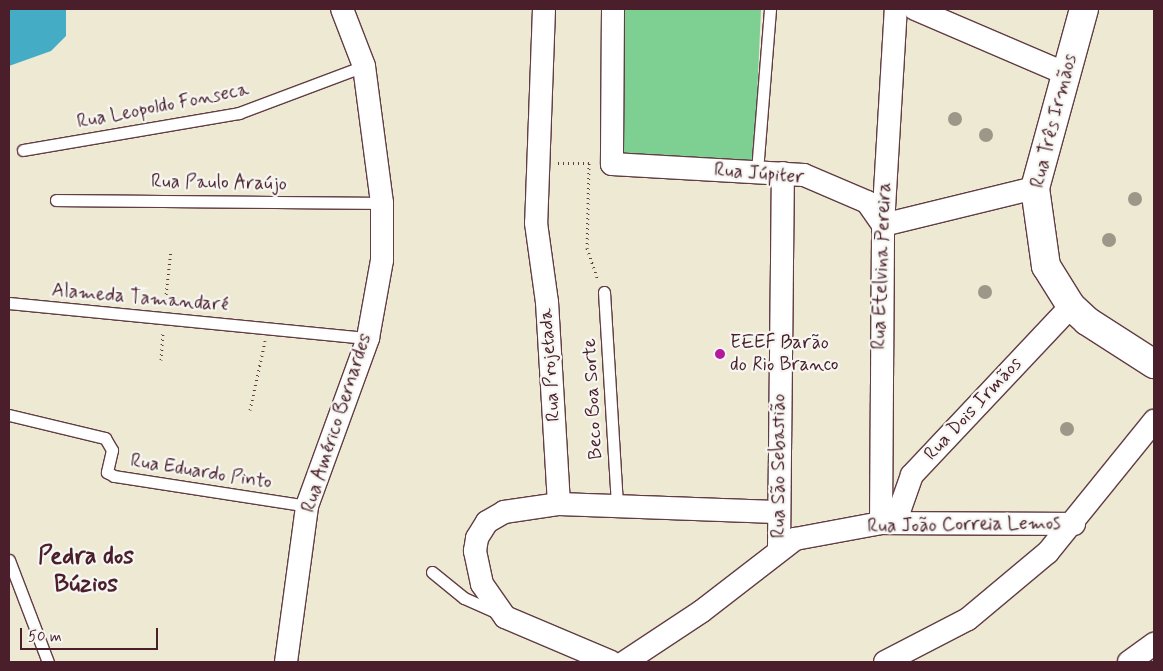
<!DOCTYPE html>
<meta charset="utf-8">
<style>
body{margin:0}
#map{position:relative;width:1163px;height:671px;overflow:hidden;background:#ede9d3;font-family:Mynerve,sans-serif}
div>[style]{position:absolute}
.green>*{inset:0;background:#7dd092}
.water>*{inset:0;background:#45acc5}
.path>*{height:3px;margin-top:-1.5px;transform-origin:0;background:repeating-linear-gradient(90deg,#623d44 0 1px,transparent 0 5px)}
.roads{filter:drop-shadow(1px 0 #623d44) drop-shadow(-1px 0 #623d44) drop-shadow(0 1px #623d44) drop-shadow(0 -1px #623d44)}
.lane>*{height:11px;margin:-5.5px;padding:0 5.5px;transform-origin:5.5px;border-radius:5.5px;background:#fff}
.street>*{height:22px;margin:-11px;padding:0 11px;transform-origin:11px;border-radius:11px;background:#fff}
.secondary>*{height:28px;margin:-14px;padding:0 14px;transform-origin:14px;border-radius:14px;background:#fff}
.trees>*{width:14px;height:14px;margin:-7px;border-radius:50%;background:#9c9788}
.dots>*{width:14px;height:14px;translate:-50% -50%;box-sizing:border-box;border:2px solid #f6f6f2;border-radius:50%}
span{translate:-50% -50%;white-space:nowrap;text-align:center;line-height:1.15;-webkit-text-stroke:4.5px #f6f6f2;paint-order:stroke}
.street-label{font-size:19px;color:#4a1f2b}
.poi-label{font-size:19px;color:#4a1f2b}
.left{translate:0 -50%;text-align:left}
.district-label{font-size:24px;color:#4a1f2b;font-weight:700}
.frame{position:absolute;inset:0;border:10px solid #4a1f2b;pointer-events:none}
.scale{position:absolute;left:20px;top:628px;width:138px;height:22px;box-sizing:border-box;border:2px solid #4a1f2b;border-top:0;padding-left:6px;font-size:15px;line-height:18px;white-space:nowrap;color:#4a1f2b;-webkit-text-stroke:4px #f6f6f2;paint-order:stroke}
</style>
<div id="map">
<div class="green">
<i style="clip-path:polygon(622px 9px,761px 9px,754px 163px,622px 158px)"></i>
</div>
<div class="water">
<i style="clip-path:polygon(9px 9px,66px 9px,66px 36px,51px 51px,9px 66px)"></i>
</div>
<div class="path">
<i style="left:558px;top:163px;width:31px"></i>
<i style="left:589px;top:163px;width:85px;rotate:91.3deg"></i>
<i style="left:587px;top:248px;width:34px;rotate:71deg"></i>
<i style="left:165px;top:304px;width:54px;rotate:-83.7deg"></i>
<i style="left:161px;top:360px;width:28px;rotate:-86deg"></i>
<i style="left:250px;top:410px;width:71px;rotate:-77.7deg"></i>
</div>
<div class="roads">
<div class="lane">
<i style="left:23px;top:150px;width:219px;rotate:-9.7deg"></i>
<i style="left:239px;top:113px;width:134px;rotate:-20.6deg"></i>
<i style="left:757px;top:171px;width:163px;rotate:-85.4deg"></i>
<i style="left:56px;top:200px;width:326px;rotate:0.5deg"></i>
<i style="left:604px;top:292px;width:213px;rotate:86.5deg"></i>
<i style="left:9px;top:303px;width:361px;rotate:5.6deg"></i>
<i style="left:9px;top:415px;width:99px;rotate:13.5deg"></i>
<i style="left:105px;top:438px;width:14px;rotate:60deg"></i>
<i style="left:112px;top:450px;width:23px;rotate:103deg"></i>
<i style="left:107px;top:472px;width:8px;rotate:30deg"></i>
<i style="left:114px;top:476px;width:195px;rotate:8.8deg"></i>
<i style="left:9px;top:560px;width:109px;rotate:69.1deg"></i>
<i style="left:432px;top:572px;width:41px;rotate:39.1deg"></i>
<i style="left:464px;top:598px;width:37px;rotate:24deg"></i>
</div>
<div class="street">
<i style="left:544px;top:9px;width:214px;rotate:92.1deg"></i>
<i style="left:536px;top:223px;width:80px;rotate:82.1deg"></i>
<i style="left:547px;top:302px;width:202px;rotate:86.6deg"></i>
<i style="left:613px;top:9px;width:155px;rotate:90.4deg"></i>
<i style="left:612px;top:164px;width:192px;rotate:3.3deg"></i>
<i style="left:804px;top:175px;width:69px;rotate:23.2deg"></i>
<i style="left:867px;top:202px;width:28px;rotate:55deg"></i>
<i style="left:883px;top:225px;width:156px;rotate:-13.7deg"></i>
<i style="left:915px;top:9px;width:162px;rotate:23.2deg"></i>
<i style="left:881px;top:523px;width:298px;rotate:-89.6deg"></i>
<i style="left:883px;top:225px;width:216px;rotate:-86.6deg"></i>
<i style="left:895px;top:523px;width:51px;rotate:-70.5deg"></i>
<i style="left:912px;top:475px;width:232px;rotate:-46.7deg"></i>
<i style="left:779px;top:548px;width:375px;rotate:-89.4deg"></i>
<i style="left:286px;top:662px;width:157px;rotate:-82.3deg"></i>
<i style="left:307px;top:506px;width:179px;rotate:-70deg"></i>
<i style="left:368px;top:338px;width:79px;rotate:-79.8deg"></i>
<i style="left:382px;top:260px;width:57px;rotate:-90deg"></i>
<i style="left:382px;top:203px;width:138px;rotate:-97.5deg"></i>
<i style="left:364px;top:66px;width:61px;rotate:-111.1deg"></i>
<i style="left:611px;top:662px;width:115px;rotate:-157deg"></i>
<i style="left:505px;top:617px;width:40px;rotate:-124.9deg"></i>
<i style="left:482px;top:584px;width:34px;rotate:-102deg"></i>
<i style="left:475px;top:551px;width:13px;rotate:-81deg"></i>
<i style="left:477px;top:538px;width:19px;rotate:-58deg"></i>
<i style="left:487px;top:522px;width:20px;rotate:-30deg"></i>
<i style="left:504px;top:512px;width:56px;rotate:-8.3deg"></i>
<i style="left:559px;top:504px;width:217px;rotate:2.1deg"></i>
<i style="left:625px;top:662px;width:92px;rotate:-33.5deg"></i>
<i style="left:702px;top:611px;width:118px;rotate:-37.7deg"></i>
<i style="left:795px;top:539px;width:87px;rotate:-10.5deg"></i>
<i style="left:881px;top:523px;width:193px;rotate:0.3deg"></i>
<i style="left:885px;top:662px;width:93px;rotate:-27.4deg"></i>
<i style="left:968px;top:619px;width:104px;rotate:-39.9deg"></i>
<i style="left:1048px;top:552px;width:169px;rotate:-51deg"></i>
<i style="left:1129px;top:662px;width:31px;rotate:-36deg"></i>
</div>
<div class="secondary">
<i style="left:1084px;top:9px;width:186px;rotate:105.3deg"></i>
<i style="left:1035px;top:188px;width:79px;rotate:82deg"></i>
<i style="left:1046px;top:266px;width:47px;rotate:58deg"></i>
<i style="left:1071px;top:306px;width:22px;rotate:43deg"></i>
<i style="left:1087px;top:321px;width:80px;rotate:32.7deg"></i>
</div>
</div>
<div class="trees">
<i style="left:955px;top:119px"></i>
<i style="left:986px;top:135px"></i>
<i style="left:1135px;top:199px"></i>
<i style="left:1109px;top:240px"></i>
<i style="left:985px;top:292px"></i>
<i style="left:1067px;top:429px"></i>
</div>
<div class="dots">
<i style="left:720px;top:354px;background:#b5179e"></i>
</div>
<div class="street-label">
<span style="left:163px;top:106px;rotate:-11deg">Rua Leopoldo Fonseca</span>
<span style="left:1054px;top:121px;rotate:-76deg">Rua Três Irmãos</span>
<span style="left:759px;top:174px;rotate:5deg">Rua Júpiter</span>
<span style="left:219px;top:183px;rotate:1deg">Rua Paulo Araújo</span>
<span style="left:882px;top:266px;rotate:-88deg">Rua Etelvina Pereira</span>
<span style="left:140px;top:298px;rotate:5deg">Alameda Tamandaré</span>
<span style="left:550px;top:365px;rotate:-94deg">Rua Projetada</span>
<span style="left:593px;top:399px;rotate:-93deg">Beco Boa Sorte</span>
<span style="left:973px;top:409px;rotate:-47deg">Rua Dois Irmãos</span>
<span style="left:337px;top:423px;rotate:-72deg">Rua Américo Bernardes</span>
<span style="left:779px;top:466px;rotate:-90deg">Rua São Sebastião</span>
<span style="left:201px;top:472px;rotate:9deg">Rua Eduardo Pinto</span>
<span style="left:964px;top:525px;rotate:-1deg">Rua João Correia Lemos</span>
</div>
<div class="poi-label">
<span class="left" style="left:730px;top:354px">EEEF Barão<br>do Rio Branco</span>
</div>
<div class="district-label">
<span style="left:86px;top:571px">Pedra dos<br>Búzios</span>
</div>
<div class="frame"></div>
<div class="scale">50 m</div>
</div>
